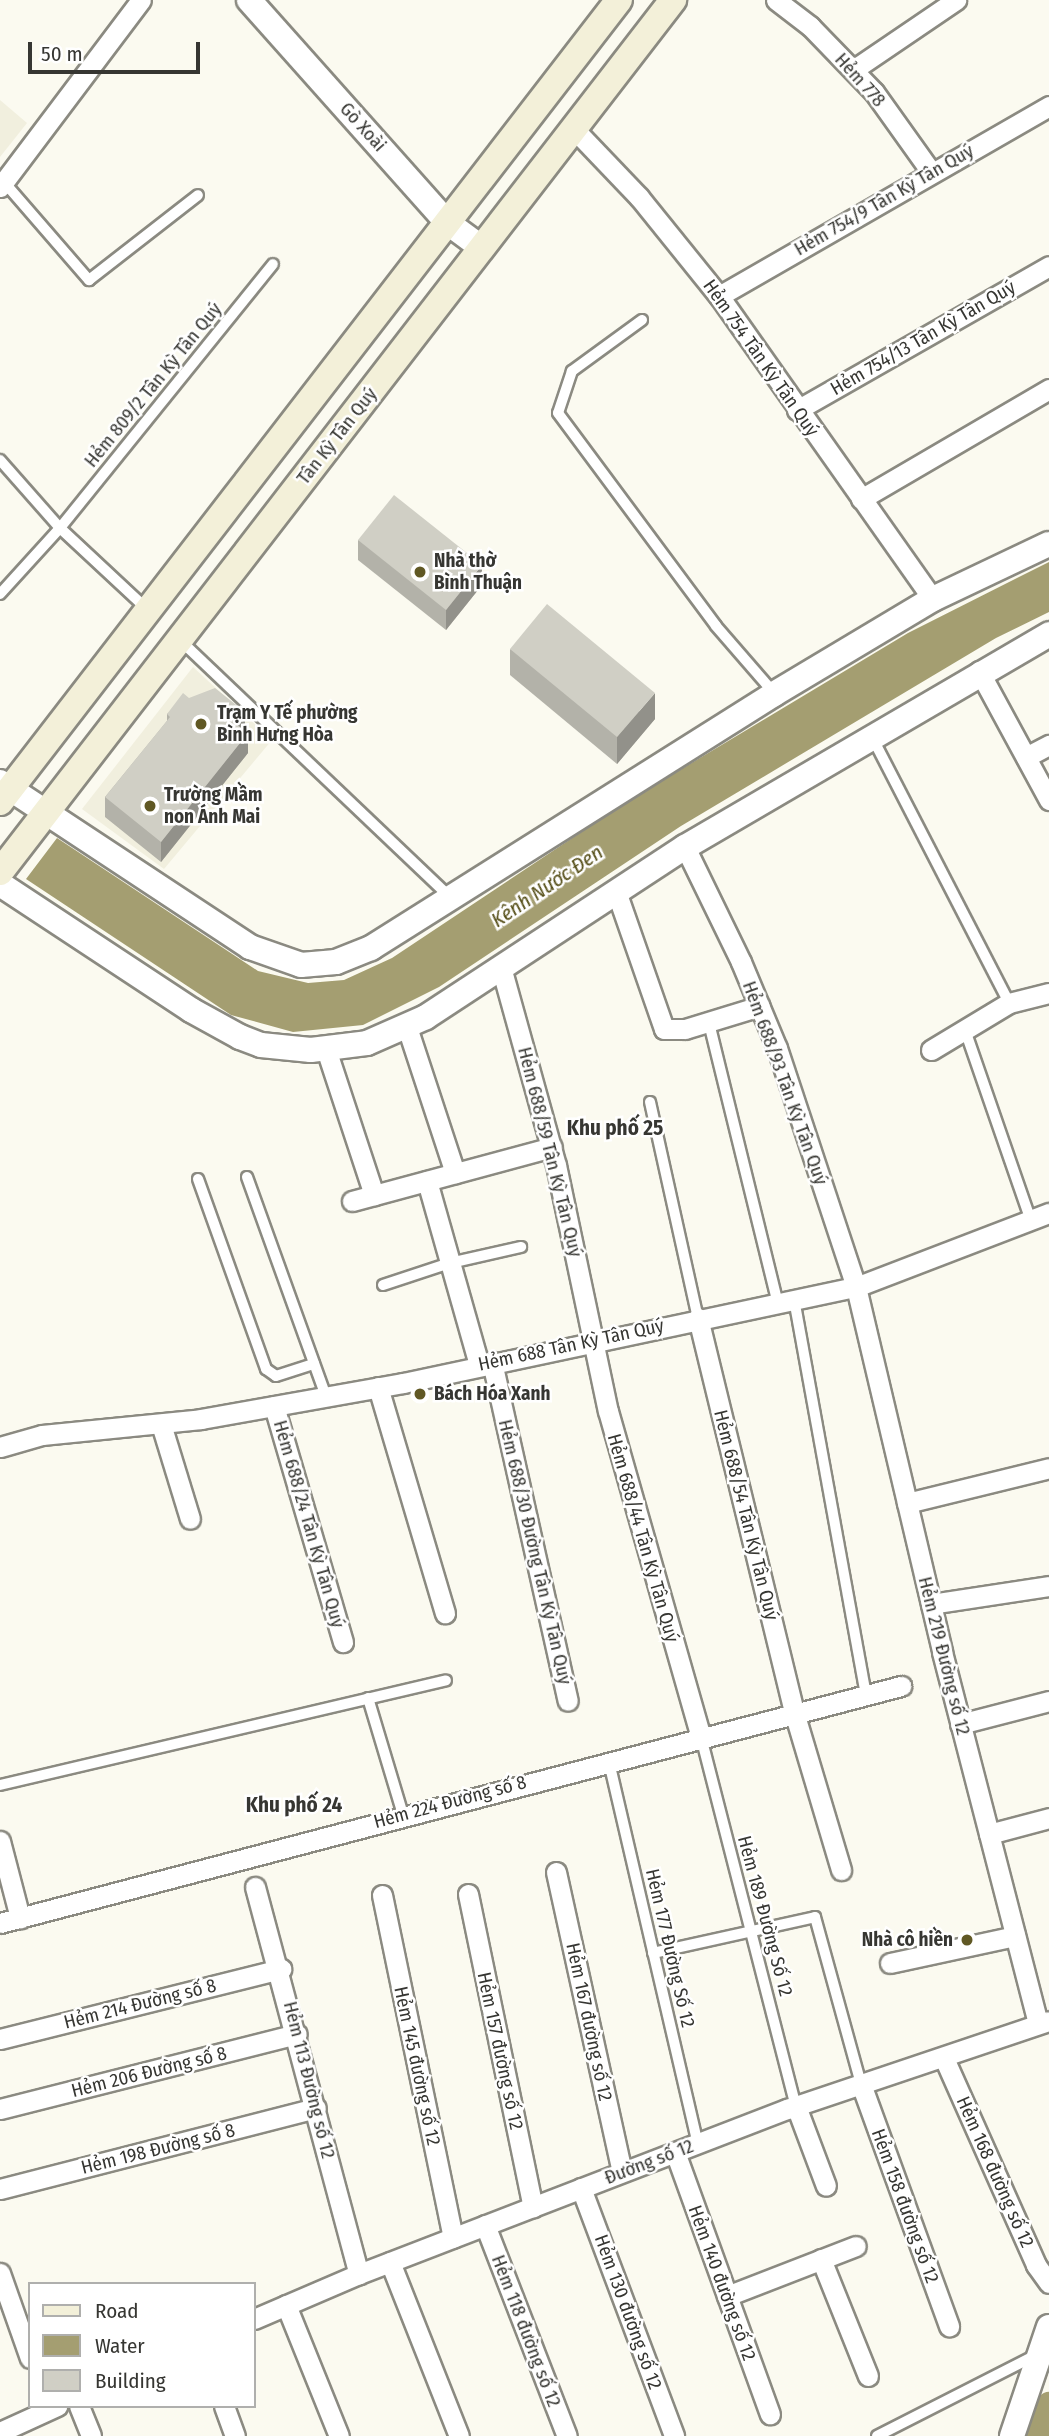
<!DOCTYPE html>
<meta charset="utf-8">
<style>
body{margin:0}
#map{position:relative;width:1049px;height:2436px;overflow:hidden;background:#fbfaf0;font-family:"Fira Sans Condensed",sans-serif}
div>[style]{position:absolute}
.built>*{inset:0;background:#f1efde}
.water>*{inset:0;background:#a49e71}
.canal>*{height:24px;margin:-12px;padding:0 12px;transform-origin:12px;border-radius:12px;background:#a49e71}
.roads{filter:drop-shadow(2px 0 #8b8a81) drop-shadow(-2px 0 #8b8a81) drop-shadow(0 2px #8b8a81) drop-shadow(0 -2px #8b8a81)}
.service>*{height:10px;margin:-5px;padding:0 5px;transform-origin:5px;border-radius:5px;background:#fff}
.minor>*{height:19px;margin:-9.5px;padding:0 9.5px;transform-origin:9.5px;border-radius:9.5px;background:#fff}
.tertiary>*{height:24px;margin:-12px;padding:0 12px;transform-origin:12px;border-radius:12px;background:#fff}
.secondary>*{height:26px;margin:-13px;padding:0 13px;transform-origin:13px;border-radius:13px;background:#f3f0d9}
.wall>*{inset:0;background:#b3b2a9}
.shaded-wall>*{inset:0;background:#92918a}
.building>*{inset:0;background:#d0cfc5}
.dots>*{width:19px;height:19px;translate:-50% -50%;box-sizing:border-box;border:4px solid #fff;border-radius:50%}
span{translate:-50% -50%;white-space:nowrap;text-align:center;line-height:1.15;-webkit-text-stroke:5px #fff;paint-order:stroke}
.street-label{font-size:19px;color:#363632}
.poi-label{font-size:19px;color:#363632;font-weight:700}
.left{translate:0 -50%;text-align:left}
.right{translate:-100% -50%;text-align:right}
.water-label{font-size:21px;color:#554e17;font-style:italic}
.neighbourhood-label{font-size:21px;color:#363632;font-weight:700}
.legend{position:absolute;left:28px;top:2282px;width:228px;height:126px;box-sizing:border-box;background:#fff;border:2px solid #afafad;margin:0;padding:9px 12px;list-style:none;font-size:21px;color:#363632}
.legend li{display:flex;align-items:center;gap:14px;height:35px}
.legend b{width:35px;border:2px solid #afafad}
.scale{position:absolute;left:28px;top:42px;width:172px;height:32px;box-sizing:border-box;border:4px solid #363632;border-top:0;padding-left:9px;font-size:21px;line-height:24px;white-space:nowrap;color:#363632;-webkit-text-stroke:5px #fff;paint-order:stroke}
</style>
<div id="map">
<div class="built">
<i style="clip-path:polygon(0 100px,27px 123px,0 157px)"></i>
<i style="clip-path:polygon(193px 667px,272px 740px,164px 869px,82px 809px)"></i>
</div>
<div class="water">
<i style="clip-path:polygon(1049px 562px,1049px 612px,996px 638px,681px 826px,439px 987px,363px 1025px,293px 1032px,231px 1015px,26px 879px,57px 838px,258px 971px,308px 983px,344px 980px,392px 958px,625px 803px,908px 633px)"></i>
</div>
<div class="canal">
<i style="left:1038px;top:2436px;width:34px;rotate:-71deg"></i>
</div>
<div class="roads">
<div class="service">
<i style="left:4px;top:182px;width:130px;rotate:49.1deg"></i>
<i style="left:89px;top:280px;width:138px;rotate:-37.9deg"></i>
<i style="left:642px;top:320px;width:87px;rotate:143.9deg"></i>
<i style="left:572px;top:371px;width:44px;rotate:108.4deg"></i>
<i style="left:558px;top:413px;width:265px;rotate:53.4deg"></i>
<i style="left:716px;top:626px;width:89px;rotate:49.1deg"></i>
<i style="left:0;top:460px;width:91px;rotate:48.6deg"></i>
<i style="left:60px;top:528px;width:119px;rotate:43deg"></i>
<i style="left:0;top:594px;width:89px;rotate:-47.7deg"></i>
<i style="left:60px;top:528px;width:339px;rotate:-51.1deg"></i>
<i style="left:180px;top:640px;width:373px;rotate:43.6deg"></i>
<i style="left:873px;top:739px;width:297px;rotate:62.7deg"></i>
<i style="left:709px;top:1023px;width:288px;rotate:76.2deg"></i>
<i style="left:966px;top:1033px;width:199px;rotate:70.9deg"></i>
<i style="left:650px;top:1102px;width:221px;rotate:77.5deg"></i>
<i style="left:247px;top:1177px;width:234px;rotate:70.2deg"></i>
<i style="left:198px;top:1179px;width:202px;rotate:70.3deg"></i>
<i style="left:266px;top:1369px;width:12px;rotate:35deg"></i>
<i style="left:276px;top:1376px;width:40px;rotate:-18deg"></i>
<i style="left:383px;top:1285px;width:71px;rotate:-18.2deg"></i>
<i style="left:450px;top:1263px;width:73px;rotate:-12.7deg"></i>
<i style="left:794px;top:1299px;width:402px;rotate:79.7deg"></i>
<i style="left:368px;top:1698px;width:122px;rotate:73.3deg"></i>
<i style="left:701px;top:1737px;width:381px;rotate:75.6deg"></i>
<i style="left:609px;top:1762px;width:392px;rotate:76.9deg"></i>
<i style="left:0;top:1785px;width:458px;rotate:-13.2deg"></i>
<i style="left:653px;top:1953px;width:166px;rotate:-12.5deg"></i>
<i style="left:815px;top:1917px;width:173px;rotate:74.6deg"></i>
<i style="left:877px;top:2436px;width:178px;rotate:-27deg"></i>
</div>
<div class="minor">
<i style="left:776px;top:0;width:43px;rotate:37.4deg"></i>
<i style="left:810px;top:26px;width:92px;rotate:45.9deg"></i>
<i style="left:874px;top:92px;width:98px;rotate:54.5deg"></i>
<i style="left:853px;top:70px;width:125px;rotate:-34.2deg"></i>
<i style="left:574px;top:129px;width:94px;rotate:46.3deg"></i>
<i style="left:639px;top:197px;width:127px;rotate:51.1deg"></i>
<i style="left:719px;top:296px;width:371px;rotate:54.8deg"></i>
<i style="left:0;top:187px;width:234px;rotate:-53deg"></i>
<i style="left:719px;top:296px;width:381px;rotate:-29.9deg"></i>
<i style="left:797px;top:410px;width:290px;rotate:-29.7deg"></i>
<i style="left:861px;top:499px;width:218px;rotate:-30.3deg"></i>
<i style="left:979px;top:671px;width:147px;rotate:61.5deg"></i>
<i style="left:1026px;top:757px;width:26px;rotate:-28deg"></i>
<i style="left:685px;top:847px;width:128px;rotate:64deg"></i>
<i style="left:741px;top:962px;width:93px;rotate:67.3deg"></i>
<i style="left:777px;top:1048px;width:252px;rotate:71.7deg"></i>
<i style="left:856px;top:1287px;width:375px;rotate:76.7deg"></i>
<i style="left:942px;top:1652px;width:384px;rotate:75.5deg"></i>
<i style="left:616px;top:891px;width:146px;rotate:70.8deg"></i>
<i style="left:664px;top:1029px;width:21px"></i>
<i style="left:685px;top:1029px;width:78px;rotate:-17deg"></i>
<i style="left:501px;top:967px;width:205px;rotate:74.5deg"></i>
<i style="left:556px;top:1165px;width:251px;rotate:78.1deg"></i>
<i style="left:608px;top:1411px;width:337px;rotate:74.1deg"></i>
<i style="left:407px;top:1027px;width:154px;rotate:71.8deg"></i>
<i style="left:326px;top:1049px;width:154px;rotate:71.8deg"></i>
<i style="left:931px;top:1050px;width:91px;rotate:-31.1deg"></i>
<i style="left:1009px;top:1003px;width:41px;rotate:-14deg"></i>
<i style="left:427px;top:1181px;width:191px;rotate:74.2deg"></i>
<i style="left:352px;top:1201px;width:207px;rotate:-15.1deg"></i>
<i style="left:698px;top:1318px;width:406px;rotate:76.3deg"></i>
<i style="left:794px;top:1712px;width:165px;rotate:73.4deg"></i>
<i style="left:492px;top:1362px;width:347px;rotate:77.4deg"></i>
<i style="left:378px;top:1387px;width:236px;rotate:73.5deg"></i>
<i style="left:274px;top:1406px;width:246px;rotate:73.7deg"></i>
<i style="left:161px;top:1424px;width:99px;rotate:73deg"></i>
<i style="left:0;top:1447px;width:44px;rotate:-15.9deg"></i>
<i style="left:42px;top:1435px;width:160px;rotate:-5.7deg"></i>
<i style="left:201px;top:1419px;width:205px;rotate:-10.1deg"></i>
<i style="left:403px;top:1383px;width:463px;rotate:-12deg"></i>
<i style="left:856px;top:1287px;width:207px;rotate:-21deg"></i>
<i style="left:907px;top:1503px;width:146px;rotate:-13.8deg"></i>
<i style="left:931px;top:1604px;width:119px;rotate:-8.7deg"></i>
<i style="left:960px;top:1724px;width:92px;rotate:-14.5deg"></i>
<i style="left:989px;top:1834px;width:62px;rotate:-14.9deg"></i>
<i style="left:0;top:1841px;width:80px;rotate:75.4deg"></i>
<i style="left:556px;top:1872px;width:307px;rotate:77.6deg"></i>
<i style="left:255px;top:1887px;width:401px;rotate:75deg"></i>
<i style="left:468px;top:1894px;width:320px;rotate:78.3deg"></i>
<i style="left:382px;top:1895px;width:350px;rotate:78.3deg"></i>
<i style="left:0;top:1923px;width:932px;rotate:-14.74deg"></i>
<i style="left:890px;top:1963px;width:128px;rotate:-12.2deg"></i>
<i style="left:0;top:2039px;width:290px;rotate:-14deg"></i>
<i style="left:944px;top:2058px;width:227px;rotate:66deg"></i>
<i style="left:1036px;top:2265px;width:22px;rotate:54deg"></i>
<i style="left:861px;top:2084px;width:258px;rotate:70deg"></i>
<i style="left:796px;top:2106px;width:85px;rotate:69.4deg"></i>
<i style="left:0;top:2109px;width:306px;rotate:-14.2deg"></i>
<i style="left:675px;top:2152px;width:279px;rotate:70.1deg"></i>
<i style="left:581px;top:2188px;width:265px;rotate:69.4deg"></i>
<i style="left:0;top:2189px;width:326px;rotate:-14.4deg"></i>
<i style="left:485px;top:2225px;width:226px;rotate:68.8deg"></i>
<i style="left:821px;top:2259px;width:126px;rotate:68.1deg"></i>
<i style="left:390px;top:2262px;width:187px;rotate:68.4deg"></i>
<i style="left:0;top:2273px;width:90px;rotate:70.6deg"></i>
<i style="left:727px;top:2296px;width:138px;rotate:-21.2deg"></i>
<i style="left:286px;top:2305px;width:141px;rotate:68deg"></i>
<i style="left:254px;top:2319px;width:114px;rotate:-23.2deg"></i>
<i style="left:359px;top:2274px;width:459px;rotate:-21.1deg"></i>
<i style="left:787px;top:2109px;width:275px;rotate:-18.6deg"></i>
<i style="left:79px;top:2406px;width:32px;rotate:68deg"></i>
<i style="left:224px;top:2406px;width:32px;rotate:70deg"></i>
<i style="left:0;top:2432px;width:63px;rotate:-24.5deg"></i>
</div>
<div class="tertiary">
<i style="left:249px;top:0;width:299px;rotate:48.3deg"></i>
<i style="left:448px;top:223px;width:42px;rotate:36.3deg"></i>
<i style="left:0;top:782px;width:300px;rotate:33.4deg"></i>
<i style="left:250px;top:947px;width:54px;rotate:19.4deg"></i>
<i style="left:301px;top:965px;width:35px;rotate:-5deg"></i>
<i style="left:336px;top:962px;width:38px;rotate:-22deg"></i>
<i style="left:371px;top:948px;width:476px;rotate:-32.2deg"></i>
<i style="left:774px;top:694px;width:185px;rotate:-30.9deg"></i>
<i style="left:933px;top:599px;width:128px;rotate:-25.4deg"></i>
<i style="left:0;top:884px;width:229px;rotate:33.4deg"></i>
<i style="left:191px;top:1010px;width:56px;rotate:28.9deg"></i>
<i style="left:240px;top:1037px;width:22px;rotate:21deg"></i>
<i style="left:261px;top:1045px;width:50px;rotate:5.7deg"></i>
<i style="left:311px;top:1050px;width:56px;rotate:-7.1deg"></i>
<i style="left:367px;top:1043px;width:64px;rotate:-23.8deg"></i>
<i style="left:426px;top:1017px;width:310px;rotate:-33.3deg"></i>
<i style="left:685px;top:847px;width:422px;rotate:-30.3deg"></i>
<i style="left:1012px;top:2436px;width:115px;rotate:-71.3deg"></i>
</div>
<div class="secondary">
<i style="left:0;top:802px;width:1013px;rotate:-52.34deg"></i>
<i style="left:0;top:872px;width:1102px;rotate:-52.34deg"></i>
</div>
</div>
<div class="wall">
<i style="clip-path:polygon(358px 540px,482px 585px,446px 630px,358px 560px)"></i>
<i style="clip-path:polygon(510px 649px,655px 719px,617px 764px,510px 675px)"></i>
<i style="clip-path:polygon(189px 698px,245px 731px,248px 753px,161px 862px,105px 817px,105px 797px,167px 721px,167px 714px)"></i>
</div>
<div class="shaded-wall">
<i style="clip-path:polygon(482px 565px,482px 585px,446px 630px,446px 610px)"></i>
<i style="clip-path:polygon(655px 693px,655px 719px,617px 764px,617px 737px)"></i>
<i style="clip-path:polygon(245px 712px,245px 732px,236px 724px)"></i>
<i style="clip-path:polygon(248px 733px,248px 753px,161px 862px,161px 842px)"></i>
</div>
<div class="building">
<i style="clip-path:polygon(394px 495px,482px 565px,446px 610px,358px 540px)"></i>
<i style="clip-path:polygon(547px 604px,655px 693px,617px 737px,510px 649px)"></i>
<i style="clip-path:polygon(215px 688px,245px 712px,236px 724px,248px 733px,161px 842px,105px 797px,170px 717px,167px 714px,183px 693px,189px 698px)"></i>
</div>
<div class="dots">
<i style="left:420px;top:572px;background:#605824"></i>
<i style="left:201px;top:724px;background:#605824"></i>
<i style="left:150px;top:806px;background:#605824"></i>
<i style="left:420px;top:1394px;background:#605824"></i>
<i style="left:967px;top:1940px;background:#605824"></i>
</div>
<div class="street-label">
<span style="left:860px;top:80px;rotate:48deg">Hẻm 778</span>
<span style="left:363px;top:127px;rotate:48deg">Gò Xoài</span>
<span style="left:884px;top:200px;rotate:-30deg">Hẻm 754/9 Tân Kỳ Tân Quý</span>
<span style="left:923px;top:338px;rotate:-30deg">Hẻm 754/13 Tân Kỳ Tân Quý</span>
<span style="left:761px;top:358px;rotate:55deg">Hẻm 754 Tân Kỳ Tân Quý</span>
<span style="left:153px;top:385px;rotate:-51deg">Hẻm 809/2 Tân Kỳ Tân Quý</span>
<span style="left:337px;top:436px;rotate:-52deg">Tân Kỳ Tân Quý</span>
<span style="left:785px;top:1083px;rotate:70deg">Hẻm 688/93 Tân Kỳ Tân Quý</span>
<span style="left:550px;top:1152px;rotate:76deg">Hẻm 688/59 Tân Kỳ Tân Quý</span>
<span style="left:571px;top:1345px;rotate:-12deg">Hẻm 688 Tân Kỳ Tân Quý</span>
<span style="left:746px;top:1515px;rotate:76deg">Hẻm 688/54 Tân Kỳ Tân Quý</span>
<span style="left:309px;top:1524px;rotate:74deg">Hẻm 688/24 Tân Kỳ Tân Quý</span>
<span style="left:643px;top:1538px;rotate:74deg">Hẻm 688/44 Tân Kỳ Tân Quý</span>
<span style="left:535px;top:1552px;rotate:77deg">Hẻm 688/30 Đường Tân Kỳ Tân Quý</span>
<span style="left:944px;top:1656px;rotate:76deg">Hẻm 219 Đường số 12</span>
<span style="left:450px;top:1802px;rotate:-15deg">Hẻm 224 Đường số 8</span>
<span style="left:765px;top:1916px;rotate:75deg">Hẻm 189 Đường Số 12</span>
<span style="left:670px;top:1948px;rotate:77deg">Hẻm 177 Đường Số 12</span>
<span style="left:140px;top:2004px;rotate:-14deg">Hẻm 214 Đường số 8</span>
<span style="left:589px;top:2022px;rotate:78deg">Hẻm 167 đường số 12</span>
<span style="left:500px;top:2051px;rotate:78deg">Hẻm 157 đường số 12</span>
<span style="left:417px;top:2066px;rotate:78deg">Hẻm 145 đường số 12</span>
<span style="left:149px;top:2072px;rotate:-14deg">Hẻm 206 Đường số 8</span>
<span style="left:309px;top:2080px;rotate:76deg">Hẻm 113 Đường số 12</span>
<span style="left:158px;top:2149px;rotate:-14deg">Hẻm 198 Đường số 8</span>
<span style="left:649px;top:2162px;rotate:-21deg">Đường số 12</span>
<span style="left:995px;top:2172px;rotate:66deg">Hẻm 168 đường số 12</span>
<span style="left:905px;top:2206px;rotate:70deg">Hẻm 158 đường số 12</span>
<span style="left:722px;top:2283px;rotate:70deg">Hẻm 140 đường số 12</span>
<span style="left:628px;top:2312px;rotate:70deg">Hẻm 130 đường số 12</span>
<span style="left:526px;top:2331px;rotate:69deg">Hẻm 118 đường số 12</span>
</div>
<div class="poi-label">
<span class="left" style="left:434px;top:572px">Nhà thờ<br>Bình Thuận</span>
<span class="left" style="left:217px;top:724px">Trạm Y Tế phường<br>Bình Hưng Hòa</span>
<span class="left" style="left:164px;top:806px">Trường Mầm<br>non Ánh Mai</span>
<span class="left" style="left:434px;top:1394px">Bách Hóa Xanh</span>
<span class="right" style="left:953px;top:1940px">Nhà cô hiền</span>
</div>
<div class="water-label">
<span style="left:547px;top:886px;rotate:-34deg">Kênh Nước Đen</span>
</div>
<div class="neighbourhood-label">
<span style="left:615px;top:1128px">Khu phố 25</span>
<span style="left:294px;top:1805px">Khu phố 24</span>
</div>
<ul class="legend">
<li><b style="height:9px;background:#f3f0d9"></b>Road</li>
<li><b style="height:19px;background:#a49e71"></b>Water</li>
<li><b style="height:19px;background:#d0cfc5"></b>Building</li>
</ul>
<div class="scale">50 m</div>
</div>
